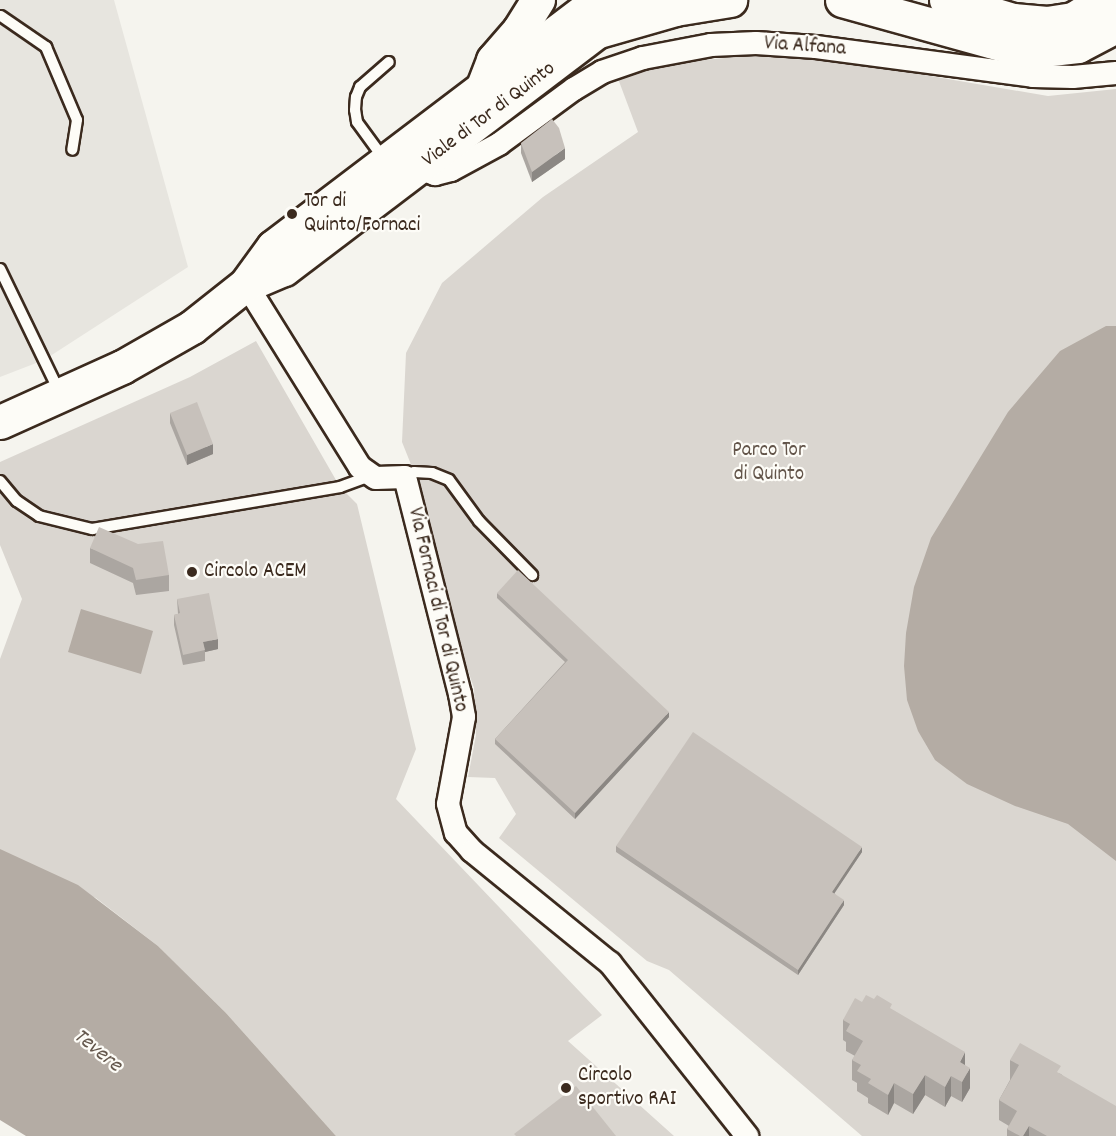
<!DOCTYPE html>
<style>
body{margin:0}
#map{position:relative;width:1116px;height:1136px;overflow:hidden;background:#f5f4ee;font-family:Dekko,sans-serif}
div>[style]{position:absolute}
.built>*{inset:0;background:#e7e5df}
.green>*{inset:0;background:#dad6d0}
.water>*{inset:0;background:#b4aca4}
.roads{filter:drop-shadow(2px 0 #3b2a1e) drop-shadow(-2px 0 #3b2a1e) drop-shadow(0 2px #3b2a1e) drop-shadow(0 -2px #3b2a1e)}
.service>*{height:10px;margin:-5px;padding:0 5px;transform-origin:5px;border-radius:5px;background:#fdfcf7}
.minor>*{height:22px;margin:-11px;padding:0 11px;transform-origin:11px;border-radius:11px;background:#fdfcf7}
.primary>*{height:33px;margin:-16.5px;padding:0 16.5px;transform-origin:16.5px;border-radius:16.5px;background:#fdfcf7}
.trunk>*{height:33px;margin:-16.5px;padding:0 16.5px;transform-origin:16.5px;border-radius:16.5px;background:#fdfcf7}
.wall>*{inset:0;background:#aba6a1}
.shaded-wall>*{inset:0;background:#8b8783}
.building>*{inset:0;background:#c7c1bb}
.dots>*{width:16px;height:16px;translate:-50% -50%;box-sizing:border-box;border:3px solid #fdfcf7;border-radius:50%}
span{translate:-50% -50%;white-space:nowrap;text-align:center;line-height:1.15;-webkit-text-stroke:4.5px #fdfcf7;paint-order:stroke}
.street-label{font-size:21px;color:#3b2a1e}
.poi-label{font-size:21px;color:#3b2a1e}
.left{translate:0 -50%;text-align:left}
.park-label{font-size:21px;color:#63554a}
.water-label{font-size:22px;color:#65584d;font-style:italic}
</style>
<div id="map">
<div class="built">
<i style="clip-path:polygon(0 0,114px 0,188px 267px,44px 360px,0 377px)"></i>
</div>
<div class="green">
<i style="clip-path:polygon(755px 55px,808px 58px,866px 65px,1048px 96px,1116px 89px,1116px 1136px,862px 1136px,669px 970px,647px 961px,499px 838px,516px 814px,495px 778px,468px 777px,476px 735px,474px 688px,450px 619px,443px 582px,414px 472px,402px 442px,406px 353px,442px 283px,543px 197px,638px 132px,617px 76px,694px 61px)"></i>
<i style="clip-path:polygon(256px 341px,340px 487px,357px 504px,416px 749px,396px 799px,602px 1015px,568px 1041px,674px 1136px,336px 1136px,226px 1013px,158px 946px,96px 898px,0 861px,0 659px,22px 599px,0 545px,0 462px,190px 377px)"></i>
</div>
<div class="water">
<i style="clip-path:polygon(1106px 326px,1116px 326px,1116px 861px,1068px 824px,1015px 806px,967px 784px,935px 760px,918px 731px,907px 700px,904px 666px,906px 633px,914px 587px,931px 538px,1008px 412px,1060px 351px)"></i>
<i style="clip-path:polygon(81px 609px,153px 631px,141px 674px,68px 652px)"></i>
<i style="clip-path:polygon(0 849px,78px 885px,158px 946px,226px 1013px,336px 1136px,26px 1136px,0 1120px)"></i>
</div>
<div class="roads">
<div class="service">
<i style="left:1px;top:16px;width:55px;rotate:34.6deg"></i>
<i style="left:46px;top:47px;width:79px;rotate:67deg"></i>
<i style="left:77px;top:120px;width:30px;rotate:99deg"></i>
<i style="left:384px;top:159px;width:46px;rotate:-126.1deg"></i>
<i style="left:357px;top:122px;width:12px;rotate:-99deg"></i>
<i style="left:355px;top:110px;width:13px;rotate:-86deg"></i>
<i style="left:356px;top:97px;width:11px;rotate:-68deg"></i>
<i style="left:360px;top:87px;width:38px;rotate:-41deg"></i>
<i style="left:0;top:269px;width:138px;rotate:64.2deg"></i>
<i style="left:405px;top:477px;width:10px;rotate:-29deg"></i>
<i style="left:414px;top:472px;width:18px;rotate:3deg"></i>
<i style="left:432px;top:473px;width:18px;rotate:22deg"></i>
<i style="left:449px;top:480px;width:51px;rotate:53.8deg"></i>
<i style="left:479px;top:521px;width:76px;rotate:45.5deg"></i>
<i style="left:0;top:481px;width:26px;rotate:50deg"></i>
<i style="left:17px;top:501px;width:27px;rotate:34deg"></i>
<i style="left:39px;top:516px;width:55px;rotate:13.8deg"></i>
<i style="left:92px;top:529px;width:252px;rotate:-9.6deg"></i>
<i style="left:340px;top:487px;width:32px;rotate:-20deg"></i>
</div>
<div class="minor">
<i style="left:419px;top:168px;width:17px;rotate:21deg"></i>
<i style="left:435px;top:174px;width:16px;rotate:-14deg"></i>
<i style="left:451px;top:170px;width:55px;rotate:-28.4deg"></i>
<i style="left:499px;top:144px;width:93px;rotate:-36.3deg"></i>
<i style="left:574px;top:89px;width:33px;rotate:-31deg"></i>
<i style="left:602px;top:72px;width:43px;rotate:-18.9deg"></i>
<i style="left:643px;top:58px;width:69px;rotate:-10.8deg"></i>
<i style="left:711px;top:45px;width:45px;rotate:-2.5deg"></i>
<i style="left:756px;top:43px;width:60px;rotate:3.8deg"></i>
<i style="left:816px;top:47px;width:219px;rotate:7.6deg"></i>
<i style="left:1033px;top:76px;width:40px;rotate:1.4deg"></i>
<i style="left:1073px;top:77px;width:43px;rotate:-5.3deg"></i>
<i style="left:246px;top:284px;width:216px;rotate:58.1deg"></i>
<i style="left:360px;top:467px;width:19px;rotate:35deg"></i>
<i style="left:376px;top:478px;width:29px;rotate:-2deg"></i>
<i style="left:405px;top:477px;width:224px;rotate:75.8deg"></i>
<i style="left:460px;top:694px;width:23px;rotate:80deg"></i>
<i style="left:464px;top:717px;width:88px;rotate:100.4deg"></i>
<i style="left:448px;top:804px;width:30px;rotate:75deg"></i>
<i style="left:456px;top:833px;width:24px;rotate:48deg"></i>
<i style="left:472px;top:851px;width:178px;rotate:39.1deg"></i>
<i style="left:610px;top:963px;width:221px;rotate:51.6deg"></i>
</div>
<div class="primary">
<i style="left:248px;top:284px;width:39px;rotate:-23deg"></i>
<i style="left:284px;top:269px;width:445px;rotate:-37.2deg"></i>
<i style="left:0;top:422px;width:134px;rotate:-24.3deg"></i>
<i style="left:122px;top:367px;width:81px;rotate:-29.7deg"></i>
<i style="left:192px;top:327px;width:69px;rotate:-38.5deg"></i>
<i style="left:246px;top:284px;width:46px;rotate:-53.9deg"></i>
<i style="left:273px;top:247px;width:409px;rotate:-37.2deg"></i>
</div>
<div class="trunk">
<i style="left:842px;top:0;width:176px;rotate:15.5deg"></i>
<i style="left:1012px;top:47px;width:21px;rotate:11deg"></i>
<i style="left:1033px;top:51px;width:45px;rotate:-6.3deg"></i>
<i style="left:1078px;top:46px;width:43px;rotate:-27.8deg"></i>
<i style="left:946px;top:0;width:70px;rotate:16.6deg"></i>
<i style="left:1013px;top:20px;width:34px;rotate:5deg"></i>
<i style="left:1047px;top:23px;width:26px;rotate:-9deg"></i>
<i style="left:1073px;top:19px;width:36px;rotate:-32deg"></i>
<i style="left:599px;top:31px;width:79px;rotate:-16.1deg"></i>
<i style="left:675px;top:9px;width:56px;rotate:-9.3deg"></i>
<i style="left:482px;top:89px;width:31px;rotate:-69deg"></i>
<i style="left:493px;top:60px;width:40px;rotate:-49deg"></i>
<i style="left:519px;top:30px;width:36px;rotate:-58deg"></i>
</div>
</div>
<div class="wall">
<i style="clip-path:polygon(521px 143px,565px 159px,532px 182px,521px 153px)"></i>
<i style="clip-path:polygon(170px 413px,213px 454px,187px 465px,170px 423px)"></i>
<i style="clip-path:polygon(90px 548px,169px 575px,169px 591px,136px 595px,133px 583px,90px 563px)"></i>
<i style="clip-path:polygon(497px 593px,669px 717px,575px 819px,495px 744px,495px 739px,565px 662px,497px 598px)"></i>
<i style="clip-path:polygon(177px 599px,218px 649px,205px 652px,205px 661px,183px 665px,174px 625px,174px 615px,178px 614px)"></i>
<i style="clip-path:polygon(616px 846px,862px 852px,834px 893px,844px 905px,798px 975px,616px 852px)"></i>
<i style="clip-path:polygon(862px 1002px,892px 1010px,965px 1065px,970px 1088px,962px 1102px,951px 1096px,945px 1107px,925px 1095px,913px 1114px,894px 1103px,888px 1115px,868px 1103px,868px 1098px,857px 1091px,857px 1083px,852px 1080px,852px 1060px,855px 1056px,846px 1051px,846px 1042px,843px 1040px,843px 1020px)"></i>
<i style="clip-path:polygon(1010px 1060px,1061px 1074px,1116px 1136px,1007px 1136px,1007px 1129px,1009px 1126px,999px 1120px,999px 1100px,1010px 1080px)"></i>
</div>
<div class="shaded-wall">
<i style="clip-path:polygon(565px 148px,565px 159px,532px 182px,532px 172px)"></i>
<i style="clip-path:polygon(213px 444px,213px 454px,187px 465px,187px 455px)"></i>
<i style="clip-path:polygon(218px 639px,218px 649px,205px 652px,203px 642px)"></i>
<i style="clip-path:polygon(669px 712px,669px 717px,575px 819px,575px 813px)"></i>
<i style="clip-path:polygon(862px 847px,862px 852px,832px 897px,832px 892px)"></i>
<i style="clip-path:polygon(844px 900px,844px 905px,798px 975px,798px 970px)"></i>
<i style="clip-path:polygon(965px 1052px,965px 1072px,960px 1062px)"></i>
<i style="clip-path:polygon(970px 1068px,970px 1088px,962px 1102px,962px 1082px)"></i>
<i style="clip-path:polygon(925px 1075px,925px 1095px,913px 1114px,913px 1094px)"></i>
<i style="clip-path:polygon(951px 1076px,951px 1096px,945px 1107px,945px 1087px)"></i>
<i style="clip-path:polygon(894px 1083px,894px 1103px,888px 1115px,888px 1095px)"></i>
<i style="clip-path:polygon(1029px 1126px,1029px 1136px,1023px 1136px)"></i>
</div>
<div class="building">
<i style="clip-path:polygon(552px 119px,559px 128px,565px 148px,532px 172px,521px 143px)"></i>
<i style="clip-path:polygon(197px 402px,213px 444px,187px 455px,170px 413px)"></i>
<i style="clip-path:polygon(99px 527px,138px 544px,163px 541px,169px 575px,136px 580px,133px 568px,90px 548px)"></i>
<i style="clip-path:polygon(518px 570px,669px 712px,575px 813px,495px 739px,568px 660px,497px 593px)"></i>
<i style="clip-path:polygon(209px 593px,218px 639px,203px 642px,205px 650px,183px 655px,174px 615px,180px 613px,177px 599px)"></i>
<i style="clip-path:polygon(693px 732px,862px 847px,832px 892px,844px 900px,798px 970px,616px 846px)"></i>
<i style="clip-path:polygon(866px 995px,874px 999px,877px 995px,892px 1004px,890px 1008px,965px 1052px,960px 1062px,970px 1068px,962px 1082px,951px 1076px,945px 1087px,925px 1075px,913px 1094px,894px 1083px,888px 1095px,868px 1083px,871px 1079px,857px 1071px,861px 1065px,852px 1060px,863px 1041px,846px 1031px,850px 1024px,843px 1020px,855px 998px,862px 1002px)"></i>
<i style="clip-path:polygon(1020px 1043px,1061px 1066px,1057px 1072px,1116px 1106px,1116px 1136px,1047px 1136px,1029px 1126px,1023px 1136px,1020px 1136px,1007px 1129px,1017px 1111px,999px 1100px,1019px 1065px,1010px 1060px)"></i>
<i style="clip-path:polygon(576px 1086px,616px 1136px,516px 1136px,514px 1134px)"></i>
</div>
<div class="dots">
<i style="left:292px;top:214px;background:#3b2a1e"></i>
<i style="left:192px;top:572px;background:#3b2a1e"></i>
<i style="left:566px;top:1088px;background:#3b2a1e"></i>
</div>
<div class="street-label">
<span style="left:805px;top:47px;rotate:4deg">Via Alfana</span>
<span style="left:489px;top:115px;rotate:-37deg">Viale di Tor di Quinto</span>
<span style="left:437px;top:610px;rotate:77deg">Via Fornaci di Tor di Quinto</span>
</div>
<div class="poi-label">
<span class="left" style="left:304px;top:214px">Tor di<br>Quinto/Fornaci</span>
<span class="left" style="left:204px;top:572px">Circolo ACEM</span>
<span class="left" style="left:578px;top:1088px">Circolo<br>sportivo RAI</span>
</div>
<div class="park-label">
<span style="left:769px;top:463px">Parco Tor<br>di Quinto</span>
</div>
<div class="water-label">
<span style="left:97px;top:1051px;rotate:39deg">Tevere</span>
</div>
</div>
